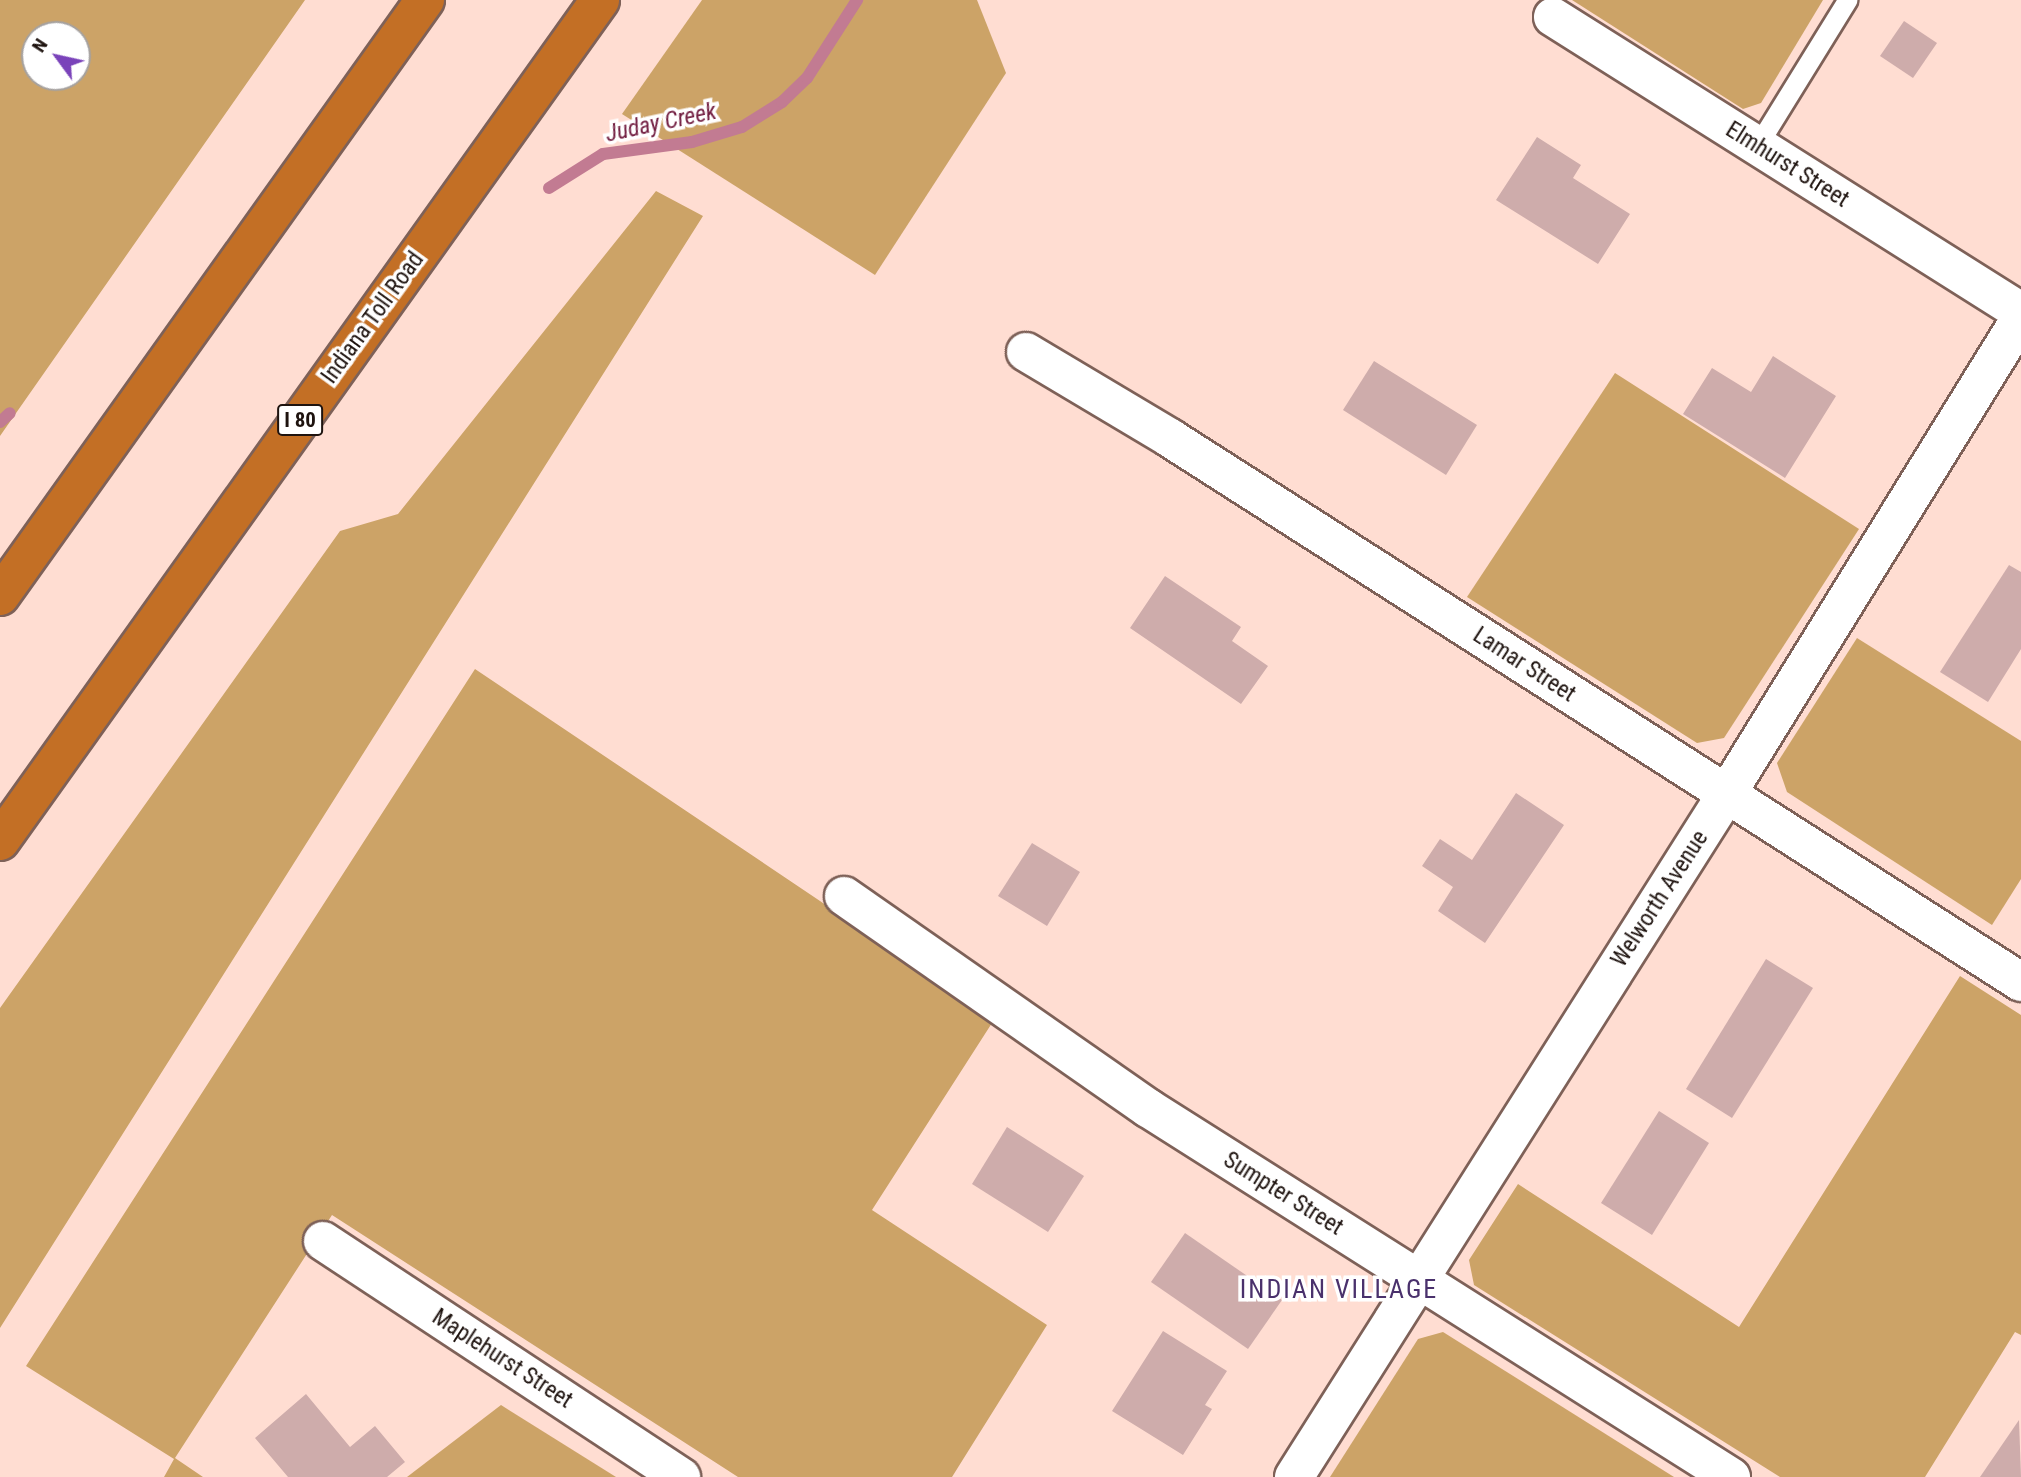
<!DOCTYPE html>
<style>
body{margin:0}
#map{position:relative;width:2021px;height:1477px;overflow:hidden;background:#ffddd2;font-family:"Roboto Condensed",sans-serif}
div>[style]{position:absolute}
.forest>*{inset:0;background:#cca367}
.stream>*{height:12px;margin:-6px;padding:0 6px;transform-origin:6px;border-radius:6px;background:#c27b92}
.building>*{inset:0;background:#ceacab}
.roads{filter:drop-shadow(2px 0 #7e6158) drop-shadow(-2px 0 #7e6158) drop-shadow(0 2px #7e6158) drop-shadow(0 -2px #7e6158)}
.service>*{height:19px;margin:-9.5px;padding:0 9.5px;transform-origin:9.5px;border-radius:9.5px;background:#fff}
.minor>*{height:38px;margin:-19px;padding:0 19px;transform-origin:19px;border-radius:19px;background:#fff}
.motorway>*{height:38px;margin:-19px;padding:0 19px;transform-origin:19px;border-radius:19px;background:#c36f25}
span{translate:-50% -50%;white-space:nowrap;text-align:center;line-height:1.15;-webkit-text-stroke:7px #fff;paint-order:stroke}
.shield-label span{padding:2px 5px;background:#fff;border:2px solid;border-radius:5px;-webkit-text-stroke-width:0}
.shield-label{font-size:21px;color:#1e130f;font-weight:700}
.street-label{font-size:23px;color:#1e130f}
.water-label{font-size:24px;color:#721e41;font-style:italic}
.quarter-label{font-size:26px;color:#4a316c;letter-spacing:2px}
.north{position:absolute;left:21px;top:21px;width:70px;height:70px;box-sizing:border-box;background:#fff;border:2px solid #a5a19f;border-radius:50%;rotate:303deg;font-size:19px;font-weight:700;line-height:28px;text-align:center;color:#1e130f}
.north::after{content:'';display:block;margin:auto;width:24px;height:32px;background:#7a43ba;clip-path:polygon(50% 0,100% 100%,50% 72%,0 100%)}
</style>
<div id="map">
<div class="forest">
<i style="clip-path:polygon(evenodd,0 0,305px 0,0 436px,0 0,35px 35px,77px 35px,77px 77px,35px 77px,35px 35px)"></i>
<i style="clip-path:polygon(702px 0,977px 0,1006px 73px,875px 275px,622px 114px)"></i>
<i style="clip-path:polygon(1572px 0,1823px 0,1761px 103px,1743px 109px)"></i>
<i style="clip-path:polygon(656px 191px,703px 216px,0 1328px,0 1008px,340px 531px,398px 514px)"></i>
<i style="clip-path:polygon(1615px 373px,1859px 529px,1724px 738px,1697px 743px,1467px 597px)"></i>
<i style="clip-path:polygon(1857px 638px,2021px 741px,2021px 879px,1992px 925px,1787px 792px,1777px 763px)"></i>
<i style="clip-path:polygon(475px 669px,820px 901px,992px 1023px,872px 1210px,1047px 1325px,952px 1477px,738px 1477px,332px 1215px,175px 1458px,203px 1477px,164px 1477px,174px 1459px,26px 1366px)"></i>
<i style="clip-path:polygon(1960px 976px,2021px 1015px,2021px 1335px,2015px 1332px,1925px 1477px,1780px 1477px,1474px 1285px,1469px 1260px,1518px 1184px,1739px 1327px)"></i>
<i style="clip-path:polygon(1443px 1332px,1674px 1477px,1330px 1477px,1418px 1339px)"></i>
<i style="clip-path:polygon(501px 1405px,616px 1477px,407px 1477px)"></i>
</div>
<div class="stream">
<i style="left:549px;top:188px;width:64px;rotate:-32.2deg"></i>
<i style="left:603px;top:154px;width:90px;rotate:-7.7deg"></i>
<i style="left:692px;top:142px;width:52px;rotate:-16.7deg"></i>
<i style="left:742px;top:127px;width:47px;rotate:-32deg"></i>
<i style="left:782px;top:102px;width:35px;rotate:-44deg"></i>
<i style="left:807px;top:78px;width:93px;rotate:-57.3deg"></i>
<i style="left:0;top:422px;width:13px;rotate:-42deg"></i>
</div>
<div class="building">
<i style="clip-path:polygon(1904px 21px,1937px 43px,1913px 78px,1880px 56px)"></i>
<i style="clip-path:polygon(1537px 137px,1581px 165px,1573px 178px,1630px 214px,1598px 264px,1496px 200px)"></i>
<i style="clip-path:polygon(1773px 356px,1836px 396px,1785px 478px,1683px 414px,1712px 368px,1751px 392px)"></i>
<i style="clip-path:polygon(1374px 361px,1477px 425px,1446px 475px,1343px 410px)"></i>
<i style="clip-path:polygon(2009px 565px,2021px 572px,2021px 649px,1988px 702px,1940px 672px)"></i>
<i style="clip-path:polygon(1165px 576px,1241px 627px,1232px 641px,1268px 666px,1241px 704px,1130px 628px)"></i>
<i style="clip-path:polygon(1516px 793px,1564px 825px,1485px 943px,1438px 911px,1453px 887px,1422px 866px,1440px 839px,1472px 860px)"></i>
<i style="clip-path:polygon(1032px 843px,1080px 872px,1047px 926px,998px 896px)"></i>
<i style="clip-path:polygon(1766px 959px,1813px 988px,1732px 1118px,1686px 1089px)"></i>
<i style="clip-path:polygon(1659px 1111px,1709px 1143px,1652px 1235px,1601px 1203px)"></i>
<i style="clip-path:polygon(1007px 1127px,1084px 1176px,1048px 1232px,972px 1184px)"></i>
<i style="clip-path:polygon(1185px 1233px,1282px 1300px,1248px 1349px,1151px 1282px)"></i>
<i style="clip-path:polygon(1163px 1331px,1227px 1371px,1205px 1405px,1212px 1409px,1183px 1455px,1112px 1411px)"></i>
<i style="clip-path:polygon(306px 1394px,350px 1447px,375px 1426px,405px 1462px,387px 1477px,288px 1477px,255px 1438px)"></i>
<i style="clip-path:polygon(2019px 1420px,2021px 1477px,1980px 1477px)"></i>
</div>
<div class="roads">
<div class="service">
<i style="left:1757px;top:146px;width:172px;rotate:-58.3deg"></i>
</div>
<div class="minor">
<i style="left:1553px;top:17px;width:553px;rotate:32.22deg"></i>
<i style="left:1026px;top:352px;width:168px;rotate:30.8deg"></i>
<i style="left:1170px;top:438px;width:1010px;rotate:32.59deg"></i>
<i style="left:844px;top:896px;width:371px;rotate:34.9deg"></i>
<i style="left:1148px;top:1108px;width:690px;rotate:32.33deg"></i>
<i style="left:323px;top:1241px;width:429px;rotate:33.4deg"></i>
<i style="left:1294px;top:1477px;width:807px;rotate:-57.65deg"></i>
<i style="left:1726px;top:795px;width:561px;rotate:-58.27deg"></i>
</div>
<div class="motorway">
<i style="left:0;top:596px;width:732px;rotate:-54.51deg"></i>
<i style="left:0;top:841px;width:1033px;rotate:-54.49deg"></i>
</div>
</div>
<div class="shield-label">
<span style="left:300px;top:420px">I 80</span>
</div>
<div class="street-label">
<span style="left:1787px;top:165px;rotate:32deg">Elmhurst Street</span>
<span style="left:373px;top:318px;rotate:-54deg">Indiana Toll Road</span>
<span style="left:1524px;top:665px;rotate:33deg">Lamar Street</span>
<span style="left:1660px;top:899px;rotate:-57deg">Welworth Avenue</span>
<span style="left:1283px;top:1194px;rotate:32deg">Sumpter Street</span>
<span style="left:502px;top:1359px;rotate:33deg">Maplehurst Street</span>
</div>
<div class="water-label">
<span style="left:661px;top:123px;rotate:-12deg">Juday Creek</span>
</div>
<div class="quarter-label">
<span style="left:1339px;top:1290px">INDIAN VILLAGE</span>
</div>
<div class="north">N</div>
</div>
